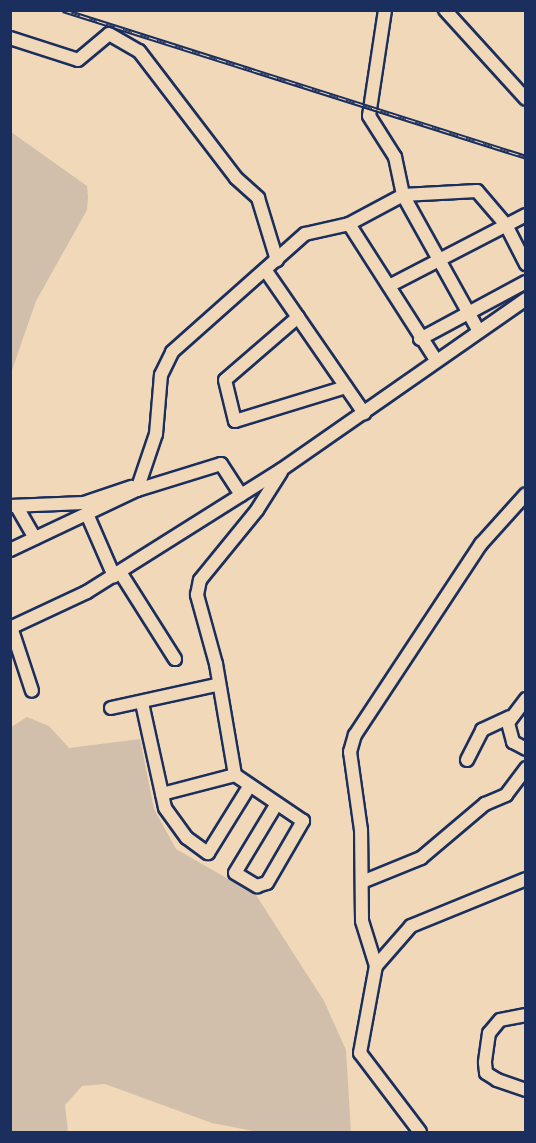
<!DOCTYPE html>
<style>
body{margin:0}
#map{position:relative;width:536px;height:1143px;overflow:hidden;background:#f0d8b8;font-family:Pangolin,sans-serif}
div>[style]{position:absolute}
.green>*{inset:0;background:#d1bfab}
.roads{filter:drop-shadow(2px 0 #1b2f5e) drop-shadow(-2px 0 #1b2f5e) drop-shadow(0 2px #1b2f5e) drop-shadow(0 -2px #1b2f5e)}
.minor>*{height:12px;margin:-6px;padding:0 6px;transform-origin:6px;border-radius:6px;background:#f0d8b8}
.rail>*{height:5px;margin-top:-2.5px;transform-origin:0;background:repeating-linear-gradient(90deg,#f0d8b8 0 9px,#1b2f5e 0 18px);box-sizing:border-box;border-block:2px solid #1b2f5e}
span{translate:-50% -50%;white-space:nowrap;text-align:center;line-height:1.15;-webkit-text-stroke:6px #f0d8b8;paint-order:stroke}
.frame{position:absolute;inset:0;border:12px solid #1b2f5e;pointer-events:none}
</style>
<div id="map">
<div class="green">
<i style="clip-path:polygon(11px 132px,87px 186px,88px 197px,87px 210px,36px 301px,11px 373px)"></i>
<i style="clip-path:polygon(27px 717px,49px 726px,69px 748px,140px 739px,154px 809px,176px 849px,256px 895px,324px 1001px,346px 1050px,351px 1132px,259px 1132px,212px 1123px,105px 1084px,82px 1086px,65px 1105px,68px 1132px,11px 1132px,10px 728px)"></i>
</div>
<div class="roads">
<div class="minor">
<i style="left:385px;top:10px;width:107px;rotate:98.6deg"></i>
<i style="left:369px;top:116px;width:49px;rotate:57.6deg"></i>
<i style="left:395px;top:157px;width:39px;rotate:78deg"></i>
<i style="left:403px;top:195px;width:154px;rotate:60.9deg"></i>
<i style="left:445px;top:10px;width:120px;rotate:47.7deg"></i>
<i style="left:10px;top:38px;width:71px;rotate:17.9deg"></i>
<i style="left:78px;top:60px;width:40px;rotate:-40deg"></i>
<i style="left:109px;top:34px;width:34px;rotate:30deg"></i>
<i style="left:139px;top:51px;width:160px;rotate:52.6deg"></i>
<i style="left:236px;top:178px;width:30px;rotate:42deg"></i>
<i style="left:258px;top:198px;width:65px;rotate:73deg"></i>
<i style="left:349px;top:224px;width:161px;rotate:57.4deg"></i>
<i style="left:266px;top:271px;width:173px;rotate:55.4deg"></i>
<i style="left:389px;top:286px;width:154px;rotate:-27.4deg"></i>
<i style="left:298px;top:317px;width:96px;rotate:139.2deg"></i>
<i style="left:225px;top:380px;width:42px;rotate:76.3deg"></i>
<i style="left:235px;top:421px;width:116px;rotate:-17deg"></i>
<i style="left:420px;top:339px;width:120px;rotate:-28.3deg"></i>
<i style="left:137px;top:490px;width:59px;rotate:-71.3deg"></i>
<i style="left:156px;top:434px;width:59px;rotate:-85.2deg"></i>
<i style="left:161px;top:375px;width:25px;rotate:-64deg"></i>
<i style="left:172px;top:352px;width:178px;rotate:-41.6deg"></i>
<i style="left:305px;top:234px;width:45px;rotate:-12.8deg"></i>
<i style="left:349px;top:224px;width:61px;rotate:-28.2deg"></i>
<i style="left:403px;top:195px;width:74px;rotate:-3.1deg"></i>
<i style="left:477px;top:191px;width:45px;rotate:49.5deg"></i>
<i style="left:506px;top:225px;width:44px;rotate:62.9deg"></i>
<i style="left:10px;top:506px;width:74px;rotate:-2.3deg"></i>
<i style="left:84px;top:503px;width:50px;rotate:-18.8deg"></i>
<i style="left:17px;top:507px;width:36px;rotate:60deg"></i>
<i style="left:87px;top:514px;width:68px;rotate:66.5deg"></i>
<i style="left:10px;top:550px;width:140px;rotate:-25.3deg"></i>
<i style="left:137px;top:490px;width:88px;rotate:-17.2deg"></i>
<i style="left:221px;top:464px;width:37px;rotate:57deg"></i>
<i style="left:120px;top:572px;width:103px;rotate:57.7deg"></i>
<i style="left:11px;top:627px;width:67px;rotate:71.8deg"></i>
<i style="left:10px;top:628px;width:85px;rotate:-25.1deg"></i>
<i style="left:87px;top:592px;width:229px;rotate:-32.2deg"></i>
<i style="left:281px;top:470px;width:299px;rotate:-34.9deg"></i>
<i style="left:526px;top:699px;width:30px;rotate:127deg"></i>
<i style="left:508px;top:723px;width:20px;rotate:75deg"></i>
<i style="left:513px;top:742px;width:15px;rotate:28deg"></i>
<i style="left:142px;top:703px;width:107px;rotate:77.6deg"></i>
<i style="left:165px;top:808px;width:37px;rotate:54deg"></i>
<i style="left:187px;top:838px;width:26px;rotate:36deg"></i>
<i style="left:208px;top:853px;width:78px;rotate:-58.2deg"></i>
<i style="left:111px;top:708px;width:107px;rotate:-12.4deg"></i>
<i style="left:467px;top:760px;width:34px;rotate:-63deg"></i>
<i style="left:482px;top:730px;width:31px;rotate:-25deg"></i>
<i style="left:162px;top:794px;width:75px;rotate:-14.6deg"></i>
<i style="left:276px;top:805px;width:79px;rotate:121.1deg"></i>
<i style="left:235px;top:873px;width:26px;rotate:31deg"></i>
<i style="left:257px;top:886px;width:10px;rotate:-17deg"></i>
<i style="left:267px;top:883px;width:72px;rotate:-59.9deg"></i>
<i style="left:303px;top:821px;width:82px;rotate:-145.9deg"></i>
<i style="left:235px;top:775px;width:113px;rotate:-99.7deg"></i>
<i style="left:216px;top:664px;width:72px;rotate:-105.4deg"></i>
<i style="left:197px;top:595px;width:15px;rotate:-79deg"></i>
<i style="left:200px;top:580px;width:90px;rotate:-50.8deg"></i>
<i style="left:257px;top:510px;width:45px;rotate:-57.7deg"></i>
<i style="left:362px;top:882px;width:64px;rotate:-22.1deg"></i>
<i style="left:421px;top:858px;width:84px;rotate:-40.2deg"></i>
<i style="left:485px;top:804px;width:23px;rotate:-23deg"></i>
<i style="left:506px;top:795px;width:34px;rotate:-53deg"></i>
<i style="left:376px;top:966px;width:47px;rotate:-107.3deg"></i>
<i style="left:362px;top:921px;width:91px;rotate:-90.6deg"></i>
<i style="left:361px;top:830px;width:79px;rotate:-98deg"></i>
<i style="left:350px;top:752px;width:18px;rotate:-74deg"></i>
<i style="left:355px;top:735px;width:229px;rotate:-56.6deg"></i>
<i style="left:481px;top:544px;width:67px;rotate:-48deg"></i>
<i style="left:526px;top:1015px;width:26px;rotate:169deg"></i>
<i style="left:500px;top:1020px;width:17px;rotate:130deg"></i>
<i style="left:489px;top:1033px;width:30px;rotate:98deg"></i>
<i style="left:485px;top:1063px;width:10px;rotate:84deg"></i>
<i style="left:486px;top:1073px;width:13px;rotate:32deg"></i>
<i style="left:497px;top:1080px;width:31px;rotate:19deg"></i>
<i style="left:420px;top:1132px;width:99px;rotate:-127.2deg"></i>
<i style="left:360px;top:1053px;width:88px;rotate:-79.6deg"></i>
<i style="left:376px;top:966px;width:53px;rotate:-48.8deg"></i>
<i style="left:411px;top:926px;width:124px;rotate:-22.2deg"></i>
</div>
</div>
<div class="rail">
<i style="left:63px;top:10px;width:486px;rotate:17.6deg"></i>
</div>
<div class="frame"></div>
</div>
